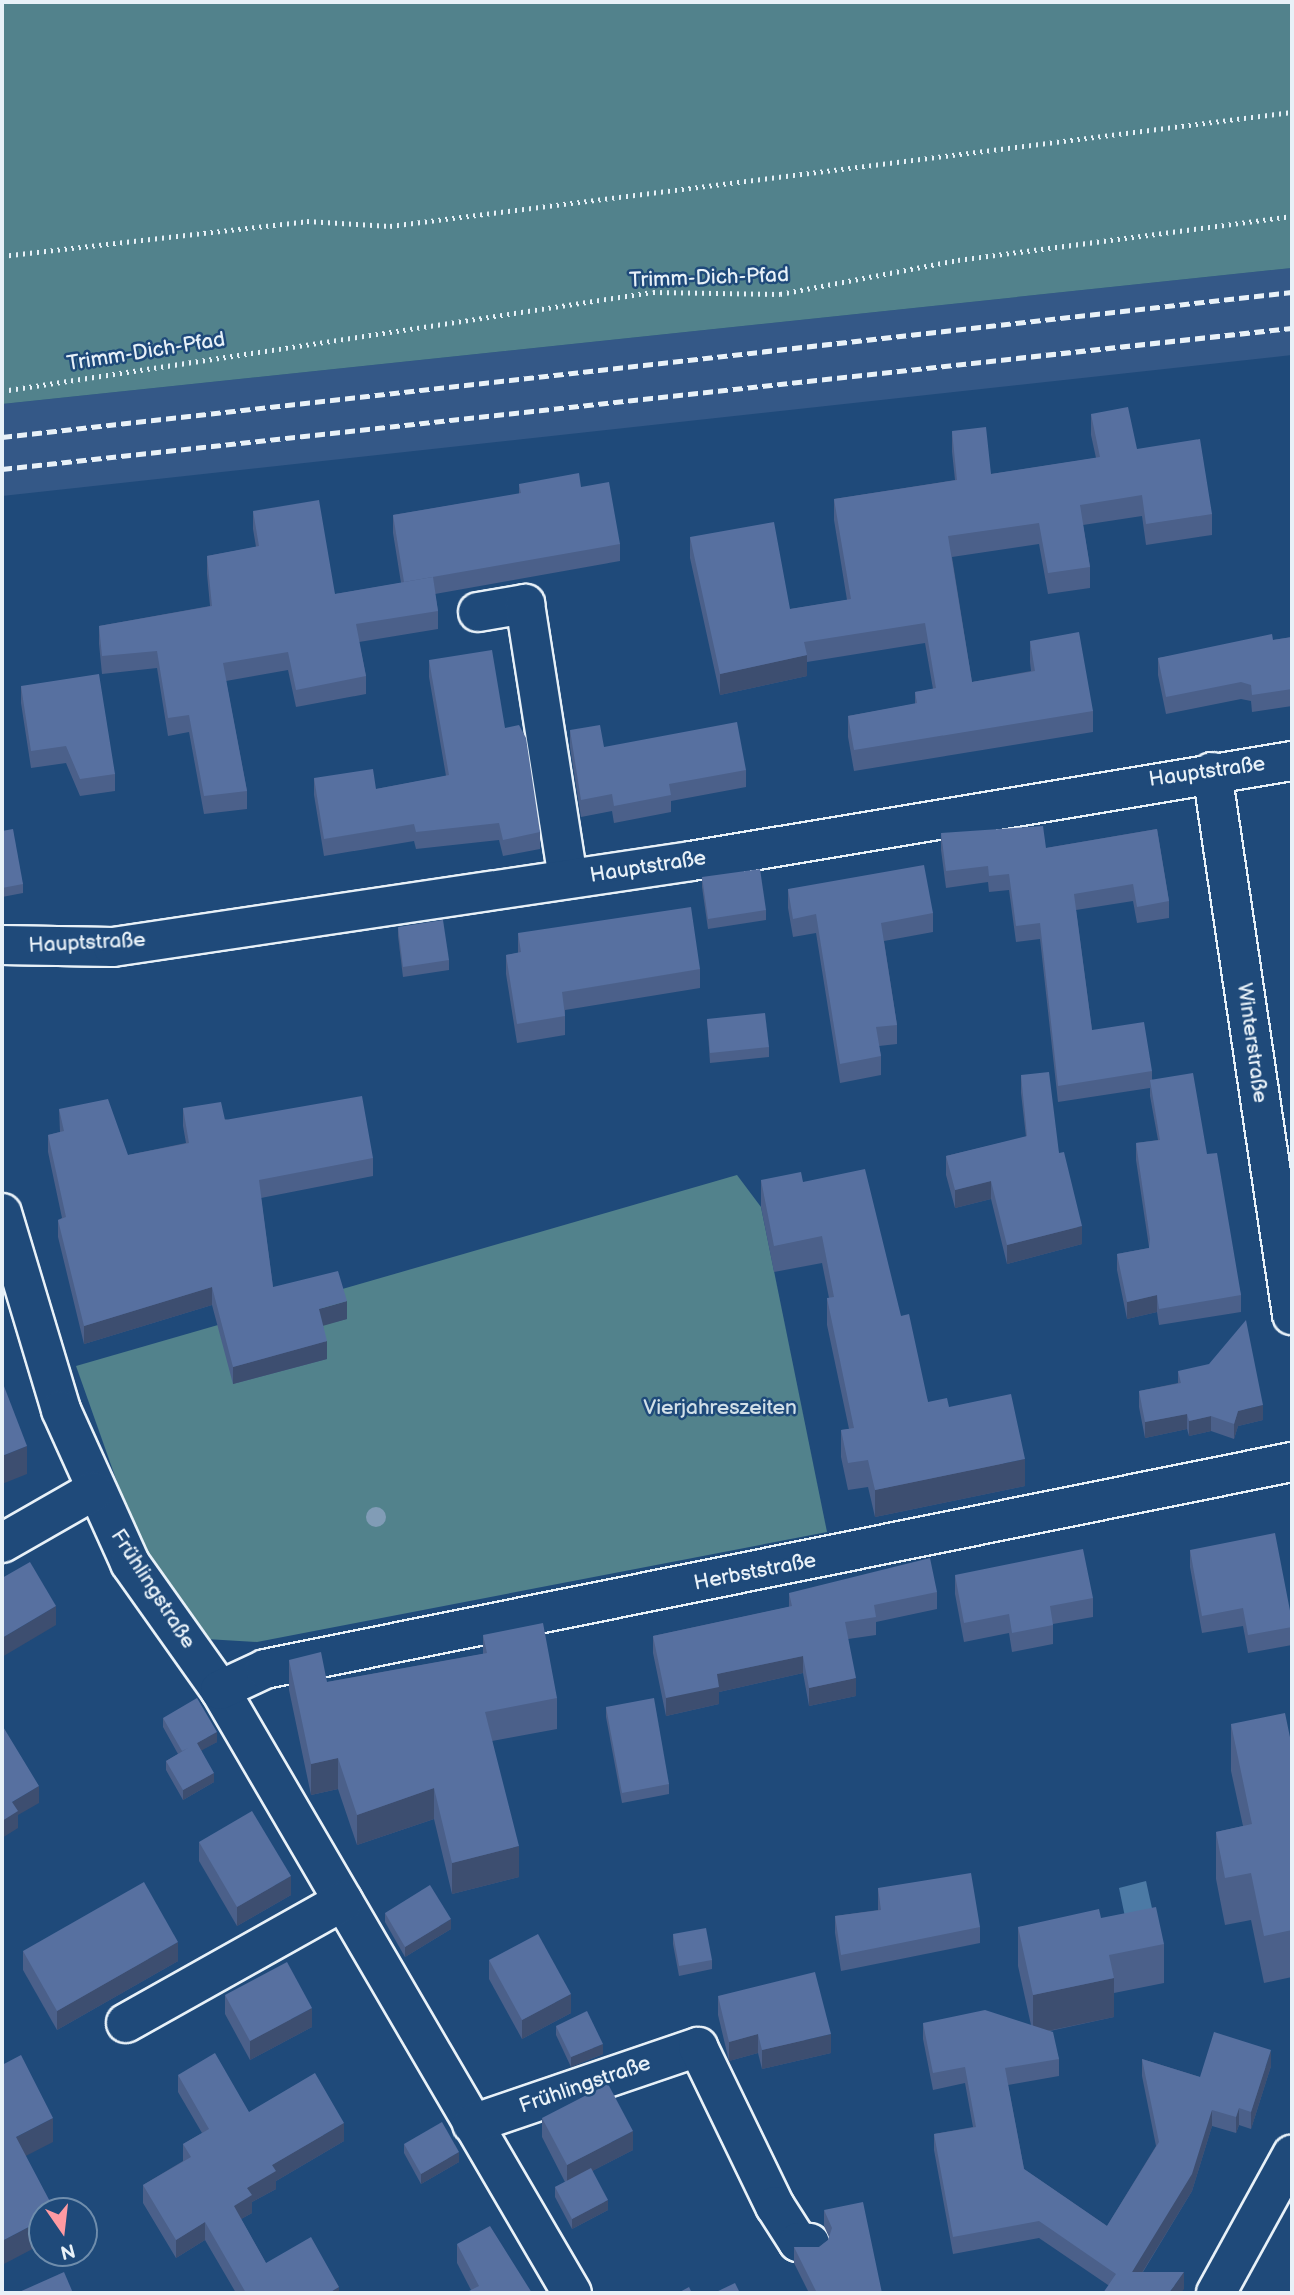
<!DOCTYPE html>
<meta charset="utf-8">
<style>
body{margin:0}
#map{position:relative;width:1294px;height:2295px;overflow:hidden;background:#1f4a7a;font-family:"Balsamiq Sans",sans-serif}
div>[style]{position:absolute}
.built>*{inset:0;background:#345887}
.green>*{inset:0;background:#52828c}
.water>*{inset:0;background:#4c7aa5}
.path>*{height:4.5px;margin-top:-2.25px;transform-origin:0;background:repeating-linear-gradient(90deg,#e8f1f8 0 2px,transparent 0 7px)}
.roads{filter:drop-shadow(2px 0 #e8f1f8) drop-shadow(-2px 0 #e8f1f8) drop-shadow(0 2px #e8f1f8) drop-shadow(0 -2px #e8f1f8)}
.minor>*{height:38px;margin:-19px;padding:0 19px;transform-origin:19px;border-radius:19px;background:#1f4a7a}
.rail>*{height:5px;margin-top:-2.5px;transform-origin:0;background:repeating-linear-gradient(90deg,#e8f1f8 0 10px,transparent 0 15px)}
.trees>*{width:20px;height:20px;margin:-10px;border-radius:50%;background:#819cb6}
.wall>*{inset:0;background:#4b608a}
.shaded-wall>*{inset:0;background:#3d4e70}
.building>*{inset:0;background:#5770a0}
span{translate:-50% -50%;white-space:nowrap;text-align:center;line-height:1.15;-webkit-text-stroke:5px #1f4a7a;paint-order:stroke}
.street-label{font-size:21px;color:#e8f1f8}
.park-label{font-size:21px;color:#d2e0e8}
.frame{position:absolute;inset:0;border:4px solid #e8f1f8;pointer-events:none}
.north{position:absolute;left:28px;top:2197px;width:70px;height:70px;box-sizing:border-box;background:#1f4a7a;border:2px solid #6f8dac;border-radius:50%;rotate:166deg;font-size:19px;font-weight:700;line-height:28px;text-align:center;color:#e8f1f8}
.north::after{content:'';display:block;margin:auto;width:24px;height:32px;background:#ff9aa2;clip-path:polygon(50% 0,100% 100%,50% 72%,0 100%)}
</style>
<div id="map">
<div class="built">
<i style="clip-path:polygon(1292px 268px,1292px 355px,2px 496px,2px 404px)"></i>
</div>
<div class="green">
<i style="clip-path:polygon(2px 2px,1292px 2px,1292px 268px,2px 404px)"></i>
<i style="clip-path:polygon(737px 1175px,761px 1207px,827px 1532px,257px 1642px,206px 1639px,139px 1544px,76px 1366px)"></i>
</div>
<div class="water">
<i style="clip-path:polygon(1146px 1881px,1159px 1940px,1131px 1946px,1119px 1888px)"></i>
</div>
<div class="path">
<i style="left:2px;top:256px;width:307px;rotate:-6.5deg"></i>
<i style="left:307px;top:221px;width:83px;rotate:3.4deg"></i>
<i style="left:390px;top:226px;width:909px;rotate:-7.2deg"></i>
<i style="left:2px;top:391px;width:658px;rotate:-8.65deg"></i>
<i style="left:653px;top:292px;width:127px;rotate:0.9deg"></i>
<i style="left:780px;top:294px;width:181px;rotate:-10.8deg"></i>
<i style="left:958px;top:260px;width:337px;rotate:-7.5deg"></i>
</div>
<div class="roads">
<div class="minor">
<i style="left:478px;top:612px;width:48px;rotate:-9.7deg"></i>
<i style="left:525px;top:604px;width:278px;rotate:81.1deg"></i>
<i style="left:1212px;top:772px;width:549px;rotate:81.62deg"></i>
<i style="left:2px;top:945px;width:111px;rotate:1deg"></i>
<i style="left:113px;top:947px;width:584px;rotate:-8.46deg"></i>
<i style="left:691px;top:861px;width:609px;rotate:-9.45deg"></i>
<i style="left:2px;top:1213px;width:206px;rotate:73.3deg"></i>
<i style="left:61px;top:1410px;width:168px;rotate:65.7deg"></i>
<i style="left:130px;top:1563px;width:156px;rotate:54.7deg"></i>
<i style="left:220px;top:1690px;width:698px;rotate:59.73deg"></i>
<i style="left:2px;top:1543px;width:105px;rotate:-29.7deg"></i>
<i style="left:220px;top:1690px;width:50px;rotate:-25deg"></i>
<i style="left:265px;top:1669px;width:1048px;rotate:-11.4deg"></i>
<i style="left:126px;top:2023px;width:249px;rotate:-29.3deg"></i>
<i style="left:472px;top:2124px;width:239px;rotate:-18.8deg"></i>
<i style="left:698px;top:2047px;width:177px;rotate:64.2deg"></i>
<i style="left:775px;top:2206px;width:43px;rotate:57.4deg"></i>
<i style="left:798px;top:2242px;width:12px;rotate:5deg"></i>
<i style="left:1216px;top:2293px;width:158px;rotate:-61.2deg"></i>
</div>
</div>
<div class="rail">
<i style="left:2px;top:437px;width:1298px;rotate:-6.41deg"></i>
<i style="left:2px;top:469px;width:1298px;rotate:-6.24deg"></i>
</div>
<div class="trees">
<i style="left:376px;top:1517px"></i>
</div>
<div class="wall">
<i style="clip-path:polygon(1091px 414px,1137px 449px,1212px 514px,1212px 535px,1146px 545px,1142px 516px,1083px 525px,1090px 567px,1090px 588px,1048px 594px,1039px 544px,952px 557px,972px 682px,1031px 671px,1030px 662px,1030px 641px,1093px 711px,1093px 732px,854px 771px,848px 737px,848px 716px,915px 704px,915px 692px,933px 689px,925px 643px,807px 662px,807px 676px,720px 695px,690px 558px,690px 537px,790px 609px,847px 600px,834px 520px,834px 499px,955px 480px,952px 452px,952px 431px,991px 474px,1096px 458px,1091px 435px)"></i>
<i style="clip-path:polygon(519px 484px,581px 487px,620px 544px,620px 561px,435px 594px,438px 611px,438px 629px,359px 642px,366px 676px,366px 694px,296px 707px,288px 670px,226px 681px,247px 791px,247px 809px,204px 814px,189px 732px,168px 736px,157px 668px,102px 674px,99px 644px,99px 626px,210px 606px,207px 574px,207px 556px,256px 547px,253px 529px,253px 511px,335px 594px,401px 583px,393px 533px,393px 515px,519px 494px)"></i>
<i style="clip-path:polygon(1292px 637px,1292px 706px,1252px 712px,1251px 701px,1241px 699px,1166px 714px,1158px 675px,1158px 658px)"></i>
<i style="clip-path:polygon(429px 660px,505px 728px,540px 832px,540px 849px,503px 856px,499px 840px,416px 849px,414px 841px,324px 856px,314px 795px,314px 778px,376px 789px,446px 776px,429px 677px)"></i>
<i style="clip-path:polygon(21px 686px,115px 774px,115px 791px,80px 796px,66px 763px,31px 768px,21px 703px)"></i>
<i style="clip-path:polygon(570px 730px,604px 747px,746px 770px,746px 787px,671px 801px,671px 812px,614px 823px,612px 811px,581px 817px,570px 747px)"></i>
<i style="clip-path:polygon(1157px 829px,1169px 901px,1169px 918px,1137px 923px,1133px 901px,1076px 910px,1092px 1030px,1152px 1071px,1152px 1079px,1207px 1154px,1241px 1295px,1241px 1312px,1159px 1325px,1157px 1312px,1127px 1319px,1117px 1270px,1117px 1254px,1149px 1248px,1149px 1247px,1136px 1160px,1136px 1143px,1158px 1140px,1150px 1096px,1150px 1088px,1058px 1102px,1040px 939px,1016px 942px,1009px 890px,989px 892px,988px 882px,946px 888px,941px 850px,941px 833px,1046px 848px)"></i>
<i style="clip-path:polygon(2px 831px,23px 884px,23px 893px,2px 897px)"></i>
<i style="clip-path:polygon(702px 877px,766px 910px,766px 920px,708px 929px,702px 887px)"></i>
<i style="clip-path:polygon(788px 889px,933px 913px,933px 932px,884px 941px,897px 1025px,897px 1044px,879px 1046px,881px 1056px,881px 1075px,840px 1083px,816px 933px,793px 937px,788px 908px)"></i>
<i style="clip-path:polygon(398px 927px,449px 960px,449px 970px,403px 977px,398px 936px)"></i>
<i style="clip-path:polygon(518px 933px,700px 969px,700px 988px,565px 1010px,565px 1035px,517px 1043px,506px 974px,506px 955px,518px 953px)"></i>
<i style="clip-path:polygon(707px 1019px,769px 1047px,769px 1057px,710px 1063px)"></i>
<i style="clip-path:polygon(1021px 1075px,1059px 1153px,1082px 1244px,1007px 1264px,991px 1199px,955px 1208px,946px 1175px,946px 1156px,1026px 1137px,1021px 1093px)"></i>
<i style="clip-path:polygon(183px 1108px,373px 1158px,373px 1176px,261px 1198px,273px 1287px,347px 1319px,323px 1325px,327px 1359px,233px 1384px,212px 1305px,84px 1344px,58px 1237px,58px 1220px,62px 1218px,48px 1152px,48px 1135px,60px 1132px,59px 1109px,128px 1155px,186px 1143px,183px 1126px)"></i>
<i style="clip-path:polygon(761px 1180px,803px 1182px,901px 1316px,928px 1402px,949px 1407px,1025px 1486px,875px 1517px,868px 1487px,848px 1490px,841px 1457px,841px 1430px,849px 1429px,827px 1325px,827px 1298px,829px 1298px,822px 1263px,774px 1272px,761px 1207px)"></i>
<i style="clip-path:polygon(1178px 1371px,1263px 1420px,1238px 1426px,1234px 1439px,1211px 1431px,1189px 1436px,1187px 1429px,1145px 1438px,1139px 1407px,1139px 1391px,1178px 1383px)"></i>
<i style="clip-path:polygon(1190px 1550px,1292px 1621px,1292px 1645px,1248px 1653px,1243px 1626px,1202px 1633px,1190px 1567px)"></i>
<i style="clip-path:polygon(955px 1575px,1093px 1598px,1093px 1617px,1053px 1624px,1053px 1644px,1012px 1652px,1009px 1633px,964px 1642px,955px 1594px)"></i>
<i style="clip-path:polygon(937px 1592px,937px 1609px,876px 1622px,876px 1635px,848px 1639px,856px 1696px,809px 1706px,803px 1673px,719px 1692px,719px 1704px,666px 1716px,653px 1653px,653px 1636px,789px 1607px,789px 1593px)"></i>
<i style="clip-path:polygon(483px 1635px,557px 1698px,557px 1729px,492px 1741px,519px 1877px,452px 1894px,434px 1819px,357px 1845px,338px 1789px,311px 1795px,289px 1690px,289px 1660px,327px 1682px,483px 1654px)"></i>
<i style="clip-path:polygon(606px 1707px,669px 1784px,669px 1794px,622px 1803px,606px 1717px)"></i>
<i style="clip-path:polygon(163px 1718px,217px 1742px,201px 1750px,214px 1782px,183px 1800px,166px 1770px,166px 1761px,178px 1754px,163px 1727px)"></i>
<i style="clip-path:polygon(1231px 1724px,1292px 1747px,1292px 1977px,1264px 1983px,1251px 1920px,1225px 1925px,1216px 1879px,1216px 1832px,1243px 1826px,1231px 1771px)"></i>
<i style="clip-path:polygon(199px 1842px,291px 1895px,237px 1926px,199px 1861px)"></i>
<i style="clip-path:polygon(878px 1888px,980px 1927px,980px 1943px,841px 1971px,835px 1933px,835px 1916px,878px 1910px)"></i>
<i style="clip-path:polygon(385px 1913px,451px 1929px,405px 1957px,385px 1922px)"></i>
<i style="clip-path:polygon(1101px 1918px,1164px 1944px,1164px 1983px,1114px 1993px,1114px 2017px,1050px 2031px,1059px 2059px,1059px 2076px,1008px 2085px,1024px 2169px,1107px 2226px,1156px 2146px,1142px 2076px,1142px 2059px,1200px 2077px,1271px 2066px,1251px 2129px,1239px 2125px,1236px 2133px,1212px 2126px,1192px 2191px,1143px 2272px,1184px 2289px,1108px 2285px,1039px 2238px,953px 2254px,934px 2150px,934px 2134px,973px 2127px,965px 2083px,933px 2090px,923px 2039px,923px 2023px,1031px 2025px,1018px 1966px,1018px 1927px)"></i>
<i style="clip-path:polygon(673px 1934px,712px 1960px,712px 1969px,679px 1976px,673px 1944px)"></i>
<i style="clip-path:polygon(23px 1951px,178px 1961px,57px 2030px,23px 1970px)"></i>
<i style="clip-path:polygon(489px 1960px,571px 2013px,522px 2039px,489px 1979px)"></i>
<i style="clip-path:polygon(225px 1995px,312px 2027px,250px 2060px,225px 2014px)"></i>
<i style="clip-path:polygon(718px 1996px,831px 2053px,762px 2069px,758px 2053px,729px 2061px,718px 2015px)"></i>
<i style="clip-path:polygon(556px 2026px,603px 2054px,571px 2067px,556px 2035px)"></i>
<i style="clip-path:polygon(178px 2075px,249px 2112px,344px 2141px,276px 2181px,276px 2189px,252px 2202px,252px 2213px,241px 2219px,266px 2263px,339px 2293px,236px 2293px,205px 2240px,176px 2258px,143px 2203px,143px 2185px,183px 2161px,183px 2144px,202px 2133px,178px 2092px)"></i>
<i style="clip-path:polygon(542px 2118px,633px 2150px,592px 2171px,608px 2210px,572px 2229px,555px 2197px,555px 2187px,565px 2182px,542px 2137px)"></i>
<i style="clip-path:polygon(404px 2144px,459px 2162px,421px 2184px,404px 2153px)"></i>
<i style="clip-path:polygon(824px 2210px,882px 2293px,809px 2293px,794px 2263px,794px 2247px,819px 2247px,828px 2240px,829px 2237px,824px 2226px)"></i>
<i style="clip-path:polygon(457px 2244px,532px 2293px,471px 2290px,457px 2263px)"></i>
</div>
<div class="shaded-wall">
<i style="clip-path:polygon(807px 655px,807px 676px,720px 695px,720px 674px)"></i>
<i style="clip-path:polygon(991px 1181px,991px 1199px,955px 1208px,955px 1190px)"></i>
<i style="clip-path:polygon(1082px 1226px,1082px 1244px,1007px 1264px,1007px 1245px)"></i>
<i style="clip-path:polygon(212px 1287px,212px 1305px,84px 1344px,84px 1326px)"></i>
<i style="clip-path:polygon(1157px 1295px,1157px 1312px,1127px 1319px,1127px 1302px)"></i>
<i style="clip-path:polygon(347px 1301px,347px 1319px,319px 1327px,319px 1309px)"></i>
<i style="clip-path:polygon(327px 1341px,327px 1359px,233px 1384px,233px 1367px)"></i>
<i style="clip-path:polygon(1263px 1405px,1263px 1420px,1238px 1426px,1234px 1439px,1234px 1424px,1238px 1411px)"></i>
<i style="clip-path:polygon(1187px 1414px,1187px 1429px,1145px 1438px,1145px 1422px)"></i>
<i style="clip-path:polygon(1211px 1416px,1211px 1431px,1189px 1436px,1189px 1421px)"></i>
<i style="clip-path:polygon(27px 1446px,27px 1474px,2px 1484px,2px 1456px)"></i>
<i style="clip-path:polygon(1025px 1459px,1025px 1486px,875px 1517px,875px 1490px)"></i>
<i style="clip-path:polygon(56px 1606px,56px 1625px,2px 1657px,2px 1638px)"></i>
<i style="clip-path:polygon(803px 1656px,803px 1673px,719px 1692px,719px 1704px,666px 1716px,666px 1698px,717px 1674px)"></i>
<i style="clip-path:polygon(856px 1678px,856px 1696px,809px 1706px,809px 1688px)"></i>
<i style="clip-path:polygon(217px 1732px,217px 1742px,197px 1753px,197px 1743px)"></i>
<i style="clip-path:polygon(338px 1758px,338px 1789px,311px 1795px,311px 1764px)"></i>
<i style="clip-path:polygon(214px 1773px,214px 1782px,183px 1800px,183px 1790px)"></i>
<i style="clip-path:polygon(39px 1786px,39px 1803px,18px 1815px,18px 1828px,2px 1838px,2px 1821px,12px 1802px)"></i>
<i style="clip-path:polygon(434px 1788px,434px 1819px,357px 1845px,357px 1815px)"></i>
<i style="clip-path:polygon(519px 1846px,519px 1877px,452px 1894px,452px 1863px)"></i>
<i style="clip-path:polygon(291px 1876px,291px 1895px,237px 1926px,237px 1907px)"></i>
<i style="clip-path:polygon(451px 1919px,451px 1929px,405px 1957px,405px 1947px)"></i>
<i style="clip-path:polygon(178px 1942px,178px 1961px,57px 2030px,57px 2011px)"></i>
<i style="clip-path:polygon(1114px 1978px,1114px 2017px,1033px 2034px,1033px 1995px)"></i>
<i style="clip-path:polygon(571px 1994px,571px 2013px,522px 2039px,522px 2020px)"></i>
<i style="clip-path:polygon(312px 2008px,312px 2027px,250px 2060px,250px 2041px)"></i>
<i style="clip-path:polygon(758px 2034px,758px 2053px,729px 2061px,729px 2042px)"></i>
<i style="clip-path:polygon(831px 2034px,831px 2053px,762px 2069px,762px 2050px)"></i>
<i style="clip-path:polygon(603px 2044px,603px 2054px,571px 2067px,571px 2057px)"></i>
<i style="clip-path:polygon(1271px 2050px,1271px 2066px,1251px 2129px,1251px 2112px)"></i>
<i style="clip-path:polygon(1239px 2108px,1239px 2125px,1236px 2133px,1236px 2117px)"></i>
<i style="clip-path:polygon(1212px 2110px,1212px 2126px,1192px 2191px,1132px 2289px,1132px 2272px)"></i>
<i style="clip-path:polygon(53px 2118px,53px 2142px,16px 2161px,16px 2137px)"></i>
<i style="clip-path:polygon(344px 2123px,344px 2141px,276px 2181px,276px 2189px,252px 2202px,252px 2213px,234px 2223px,234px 2206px,247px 2188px,272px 2165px)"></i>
<i style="clip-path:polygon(633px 2131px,633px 2150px,567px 2184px,567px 2165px)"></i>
<i style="clip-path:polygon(459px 2152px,459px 2162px,421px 2184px,421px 2174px)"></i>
<i style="clip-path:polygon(608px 2200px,608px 2210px,572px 2229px,572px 2219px)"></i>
<i style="clip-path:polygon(42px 2220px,42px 2244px,2px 2265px,2px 2241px)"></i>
<i style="clip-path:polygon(205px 2222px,205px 2240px,176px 2258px,176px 2240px)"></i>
<i style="clip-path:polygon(1184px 2272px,1184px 2289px,1181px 2293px,1169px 2293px)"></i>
<i style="clip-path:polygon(339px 2287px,339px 2293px,329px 2293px)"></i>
</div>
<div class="building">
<i style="clip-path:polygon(1128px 407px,1137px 449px,1200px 439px,1212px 514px,1146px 524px,1142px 495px,1080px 505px,1090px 567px,1048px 573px,1039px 523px,948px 536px,972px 682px,1035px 671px,1030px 641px,1079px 632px,1093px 711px,854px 750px,848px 716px,917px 703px,915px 692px,936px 688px,925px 623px,804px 642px,807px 655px,720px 674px,690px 537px,774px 522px,790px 609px,851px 599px,834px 499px,957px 480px,952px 431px,986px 427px,991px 474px,1100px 457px,1091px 414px)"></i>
<i style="clip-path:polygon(579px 473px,581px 487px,609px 482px,620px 544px,404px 582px,393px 515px,521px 493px,519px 484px)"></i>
<i style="clip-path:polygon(319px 500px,335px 594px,433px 577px,438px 611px,356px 624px,366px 676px,296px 690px,288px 652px,223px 663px,247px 791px,204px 796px,189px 715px,168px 718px,157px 651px,102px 656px,99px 626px,212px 606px,207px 556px,259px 546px,253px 511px)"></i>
<i style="clip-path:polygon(1272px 634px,1273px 640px,1292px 637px,1292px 689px,1252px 695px,1251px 685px,1241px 682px,1166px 697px,1158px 658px)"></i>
<i style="clip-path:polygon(492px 650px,505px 728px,519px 725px,526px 738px,540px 832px,503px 840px,499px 823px,416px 832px,414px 824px,324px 839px,314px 778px,373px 769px,376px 789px,449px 775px,429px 660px)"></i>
<i style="clip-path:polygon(99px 674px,115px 774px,80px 779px,66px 746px,31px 751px,21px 686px)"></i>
<i style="clip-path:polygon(737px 722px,746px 770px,669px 784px,671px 795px,614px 806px,612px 794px,581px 800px,570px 730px,600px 725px,604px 747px)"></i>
<i style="clip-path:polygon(1043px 826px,1046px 848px,1157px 829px,1169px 901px,1137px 907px,1133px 884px,1074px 894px,1092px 1030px,1144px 1022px,1152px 1071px,1058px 1086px,1040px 923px,1016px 926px,1009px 874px,989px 876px,988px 866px,946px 871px,941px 833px)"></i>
<i style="clip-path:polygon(13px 829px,23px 884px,2px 888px,2px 831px)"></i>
<i style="clip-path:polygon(924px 865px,933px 913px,881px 923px,897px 1025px,876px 1027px,881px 1056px,840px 1064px,816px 914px,793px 919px,788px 889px)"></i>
<i style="clip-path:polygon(760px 869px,766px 910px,708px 919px,702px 877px)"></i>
<i style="clip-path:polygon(691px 907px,700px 969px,562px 992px,565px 1016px,517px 1024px,506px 955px,521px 952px,518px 933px)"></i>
<i style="clip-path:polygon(443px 920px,449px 960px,403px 967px,398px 927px)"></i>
<i style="clip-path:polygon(765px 1013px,769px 1047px,710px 1053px,707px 1019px)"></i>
<i style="clip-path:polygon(1049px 1072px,1059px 1153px,1064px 1152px,1082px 1226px,1007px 1245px,991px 1181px,955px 1190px,946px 1156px,1027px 1136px,1021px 1075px)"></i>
<i style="clip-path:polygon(1193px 1073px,1207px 1154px,1217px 1153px,1241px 1295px,1159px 1309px,1157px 1295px,1127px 1302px,1117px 1254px,1149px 1248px,1150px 1239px,1136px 1143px,1160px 1140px,1150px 1080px)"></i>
<i style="clip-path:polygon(362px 1096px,373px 1158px,259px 1180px,273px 1287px,338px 1271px,347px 1301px,319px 1309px,327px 1341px,233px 1367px,212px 1287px,84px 1326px,58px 1220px,66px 1217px,48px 1135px,64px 1131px,59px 1109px,108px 1099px,128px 1155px,189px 1143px,183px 1108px,221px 1102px,225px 1120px)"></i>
<i style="clip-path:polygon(865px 1169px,901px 1316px,909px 1314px,928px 1402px,947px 1398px,949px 1407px,1011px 1394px,1025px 1459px,875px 1490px,868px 1460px,848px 1463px,841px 1430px,854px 1428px,827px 1298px,834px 1297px,822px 1236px,774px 1246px,761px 1180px,801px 1172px,803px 1182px)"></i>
<i style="clip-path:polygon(1246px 1320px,1263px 1405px,1238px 1411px,1234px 1424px,1211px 1416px,1189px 1421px,1187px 1414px,1145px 1422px,1139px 1391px,1181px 1383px,1178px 1371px,1209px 1364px)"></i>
<i style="clip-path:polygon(2px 1381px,27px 1446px,2px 1456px)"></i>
<i style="clip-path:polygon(1275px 1533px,1292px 1621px,1292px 1627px,1248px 1635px,1243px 1608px,1202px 1616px,1190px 1550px)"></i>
<i style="clip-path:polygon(1083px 1549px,1093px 1598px,1050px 1606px,1053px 1625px,1012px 1633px,1009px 1614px,964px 1623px,955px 1575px)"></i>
<i style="clip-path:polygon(930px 1558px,937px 1592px,874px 1605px,876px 1617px,845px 1622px,856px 1678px,809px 1688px,803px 1656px,717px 1674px,719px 1687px,666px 1698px,653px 1636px,792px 1606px,789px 1593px)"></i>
<i style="clip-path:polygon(30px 1562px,56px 1606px,2px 1638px,2px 1578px)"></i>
<i style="clip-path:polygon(543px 1623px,557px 1698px,485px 1712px,519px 1846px,452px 1863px,434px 1788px,357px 1815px,338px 1758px,311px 1764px,289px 1660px,321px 1652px,327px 1682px,487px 1653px,483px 1635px)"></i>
<i style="clip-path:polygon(197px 1698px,217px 1732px,197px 1743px,214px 1773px,183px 1790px,166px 1761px,188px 1748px,182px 1751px,163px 1718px)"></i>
<i style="clip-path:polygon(654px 1698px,669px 1784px,622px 1793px,606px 1707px)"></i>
<i style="clip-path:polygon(1285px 1713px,1292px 1747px,1292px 1930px,1264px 1936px,1251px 1873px,1225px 1878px,1216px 1832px,1252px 1824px,1231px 1724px)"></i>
<i style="clip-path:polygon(2px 1725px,39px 1786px,12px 1802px,18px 1811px,2px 1821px)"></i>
<i style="clip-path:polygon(252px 1811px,291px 1876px,237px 1907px,199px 1842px)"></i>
<i style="clip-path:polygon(971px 1873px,980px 1927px,841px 1955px,835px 1916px,881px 1910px,878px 1888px)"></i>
<i style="clip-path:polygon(144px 1882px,178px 1942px,57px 2011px,23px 1951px)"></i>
<i style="clip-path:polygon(430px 1885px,451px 1919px,405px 1947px,385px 1913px)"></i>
<i style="clip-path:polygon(1156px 1907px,1164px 1944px,1109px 1955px,1114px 1978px,1033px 1995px,1018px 1927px,1099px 1909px,1101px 1918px)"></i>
<i style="clip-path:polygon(706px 1928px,712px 1960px,679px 1966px,673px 1934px)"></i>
<i style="clip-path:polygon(538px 1934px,571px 1994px,522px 2020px,489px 1960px)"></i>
<i style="clip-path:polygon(287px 1962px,312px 2008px,250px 2041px,225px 1995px)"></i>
<i style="clip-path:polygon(815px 1972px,831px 2034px,762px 2050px,758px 2034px,729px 2042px,718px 1996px)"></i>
<i style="clip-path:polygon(985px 2010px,1053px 2032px,1059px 2059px,1005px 2068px,1024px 2169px,1107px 2226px,1159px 2142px,1142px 2059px,1200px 2077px,1214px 2032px,1271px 2050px,1251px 2112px,1239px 2108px,1236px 2117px,1212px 2110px,1192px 2174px,1132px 2272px,1184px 2272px,1169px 2293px,1103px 2293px,1116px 2274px,1039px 2221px,953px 2237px,934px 2134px,976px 2127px,965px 2067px,933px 2073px,923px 2023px)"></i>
<i style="clip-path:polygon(587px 2011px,603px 2044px,571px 2057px,556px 2026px)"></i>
<i style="clip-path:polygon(215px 2053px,249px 2112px,315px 2073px,344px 2123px,272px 2165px,276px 2171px,247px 2188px,252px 2195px,234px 2206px,266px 2263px,311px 2237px,339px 2287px,329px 2293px,246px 2293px,205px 2222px,176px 2240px,143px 2185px,191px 2157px,183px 2144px,209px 2129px,178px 2075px)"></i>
<i style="clip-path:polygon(21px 2055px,53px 2118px,16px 2137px,55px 2211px,42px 2211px,42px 2220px,2px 2241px,2px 2065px)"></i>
<i style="clip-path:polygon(608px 2084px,633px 2131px,567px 2165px,542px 2118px)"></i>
<i style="clip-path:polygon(442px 2122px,459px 2152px,421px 2174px,404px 2144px)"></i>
<i style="clip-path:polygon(591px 2168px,608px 2200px,572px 2219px,555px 2187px)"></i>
<i style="clip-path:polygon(863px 2202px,882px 2293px,817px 2293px,794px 2247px,819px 2247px,828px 2240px,832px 2228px,824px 2210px)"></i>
<i style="clip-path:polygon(490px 2226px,532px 2293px,465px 2293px,479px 2286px,457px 2244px)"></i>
<i style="clip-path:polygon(64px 2272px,73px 2293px,17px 2293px)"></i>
<i style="clip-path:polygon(735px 2283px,740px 2293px,714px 2293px)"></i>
<i style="clip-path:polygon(689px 2287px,692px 2293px,678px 2293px)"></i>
</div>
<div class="street-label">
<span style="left:709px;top:278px;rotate:-2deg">Trimm-Dich-Pfad</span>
<span style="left:146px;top:352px;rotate:-9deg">Trimm-Dich-Pfad</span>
<span style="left:1207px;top:772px;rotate:-8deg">Hauptstraße</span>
<span style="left:648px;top:867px;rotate:-9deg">Hauptstraße</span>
<span style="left:87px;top:943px;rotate:-3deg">Hauptstraße</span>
<span style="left:1252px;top:1043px;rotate:82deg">Winterstraße</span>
<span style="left:755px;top:1572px;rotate:-11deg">Herbststraße</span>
<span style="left:153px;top:1589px;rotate:57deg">Frühlingstraße</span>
<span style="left:585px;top:2085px;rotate:-19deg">Frühlingstraße</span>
</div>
<div class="park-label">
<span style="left:720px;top:1408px">Vierjahreszeiten</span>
</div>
<div class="frame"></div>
<div class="north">N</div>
</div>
